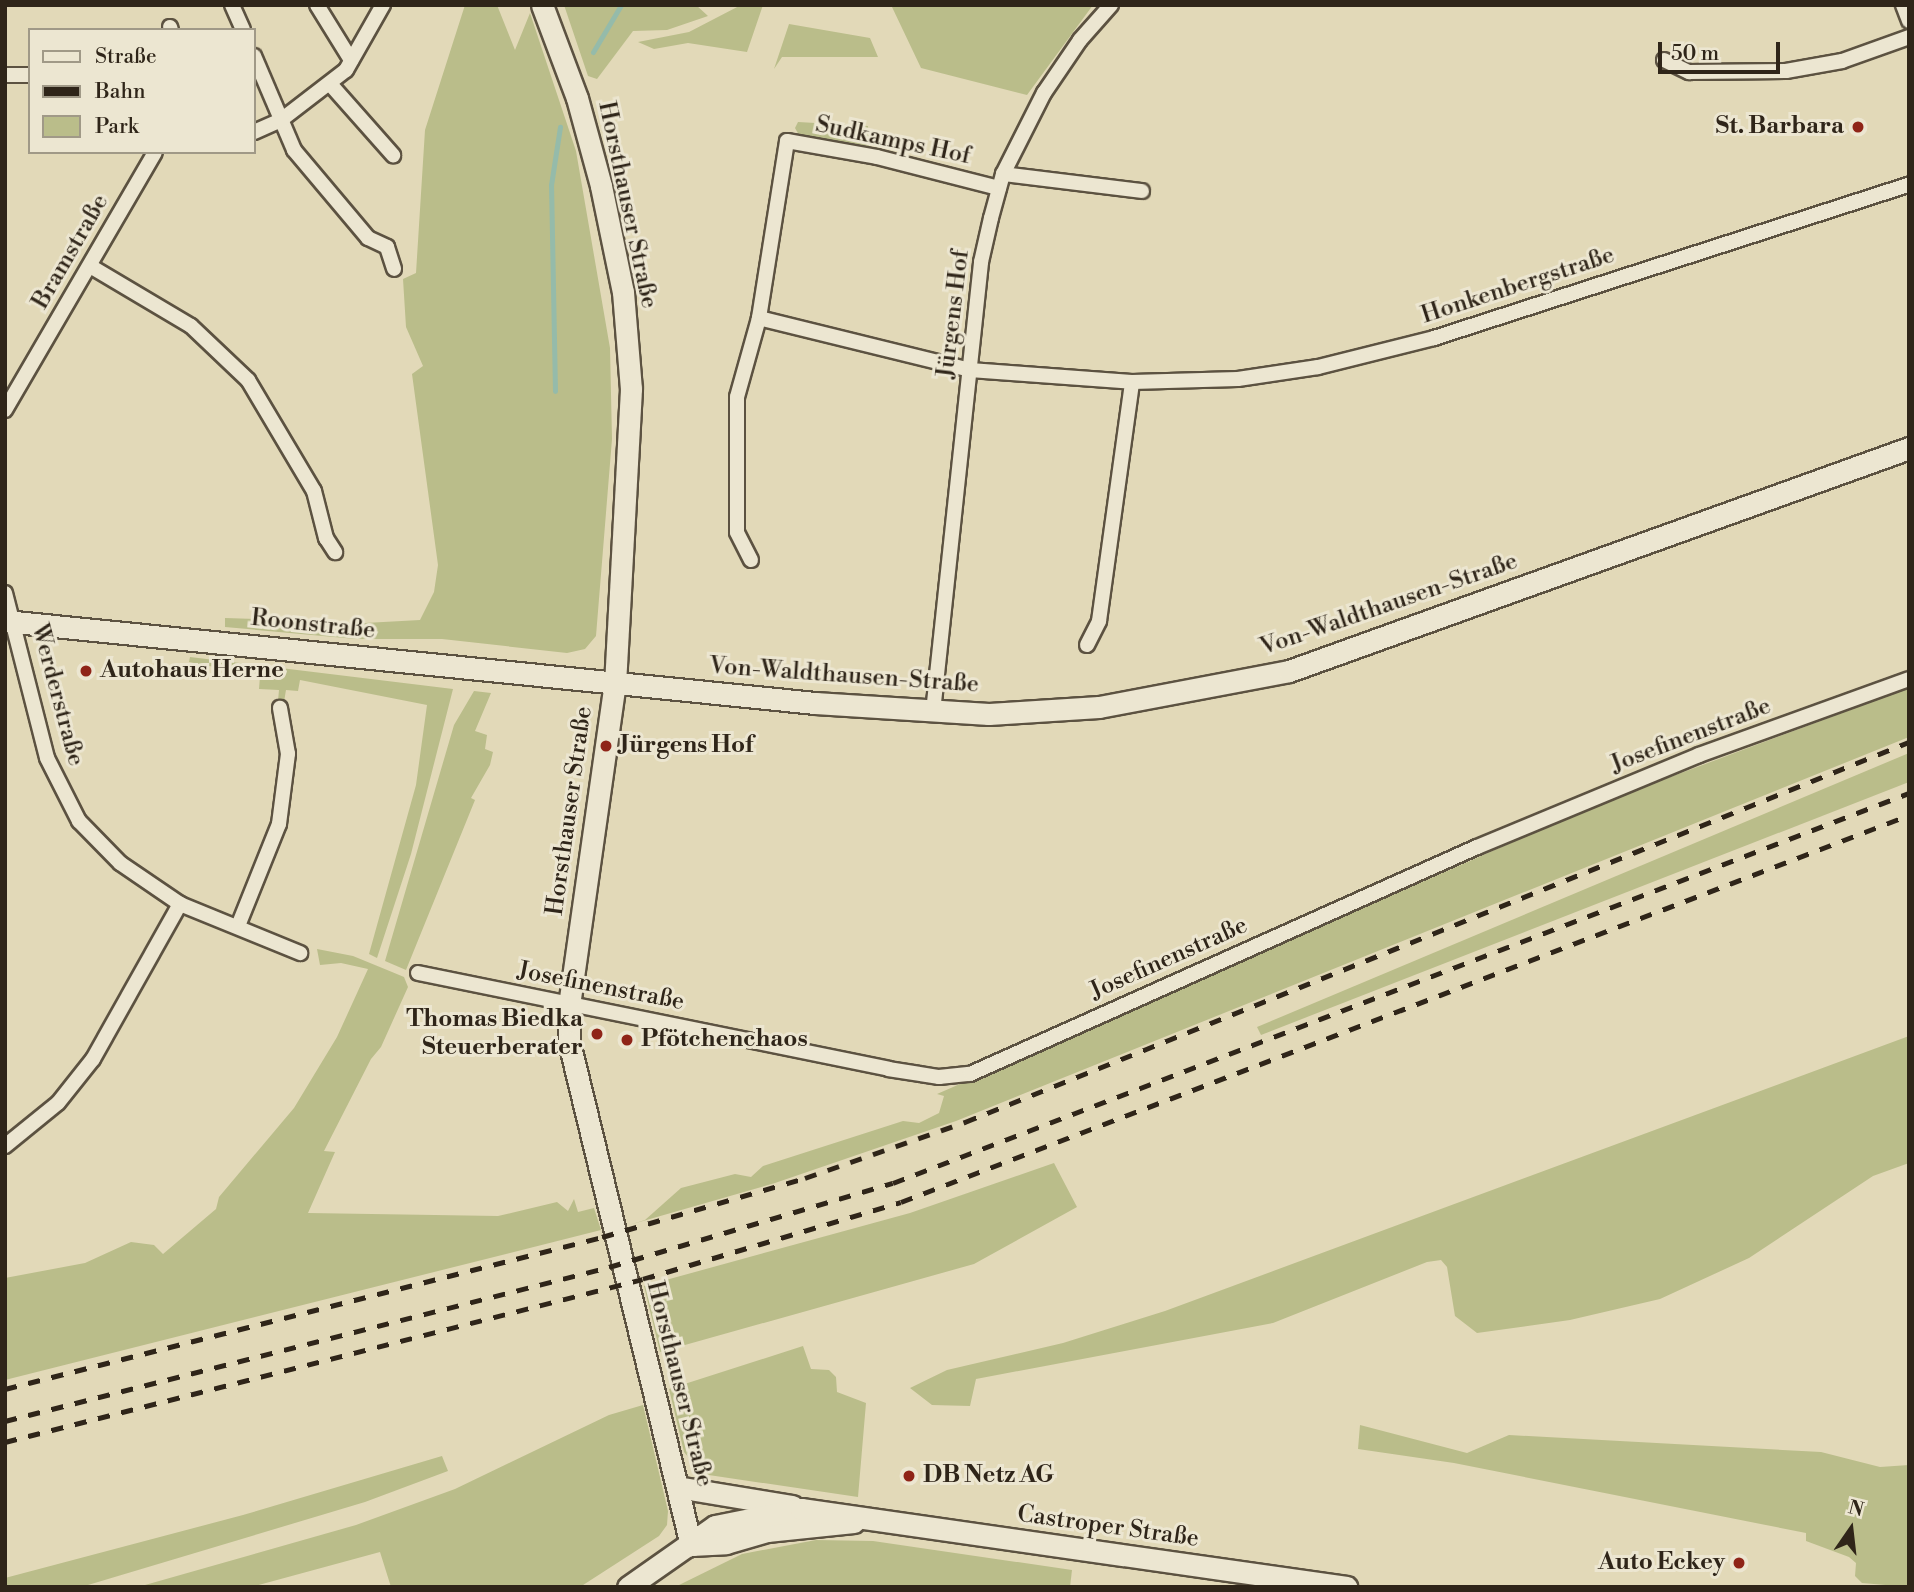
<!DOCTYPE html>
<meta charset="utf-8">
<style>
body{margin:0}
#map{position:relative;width:1914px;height:1592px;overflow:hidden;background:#e2d9b8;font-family:"Libre Bodoni",serif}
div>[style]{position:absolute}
.green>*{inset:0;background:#babd8a}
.stream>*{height:5px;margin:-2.5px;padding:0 2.5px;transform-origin:2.5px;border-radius:2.5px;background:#95bbaa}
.roads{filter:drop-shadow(2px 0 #5c5241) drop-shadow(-2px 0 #5c5241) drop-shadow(0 2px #5c5241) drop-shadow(0 -2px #5c5241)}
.street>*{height:14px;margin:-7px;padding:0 7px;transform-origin:7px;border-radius:7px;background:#ece6d1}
.secondary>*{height:21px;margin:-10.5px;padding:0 10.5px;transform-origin:10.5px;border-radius:10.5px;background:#ece6d1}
.rail>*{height:5px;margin-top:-2.5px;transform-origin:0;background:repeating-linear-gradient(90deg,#2f2519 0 12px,transparent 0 24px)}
.dots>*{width:19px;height:19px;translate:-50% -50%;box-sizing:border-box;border:4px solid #ece6d1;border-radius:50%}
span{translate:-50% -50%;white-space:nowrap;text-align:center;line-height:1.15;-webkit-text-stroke:6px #ece6d1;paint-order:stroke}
.poi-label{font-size:24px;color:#2f2519;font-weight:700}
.right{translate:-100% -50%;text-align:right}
.left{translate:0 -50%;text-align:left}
.street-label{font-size:24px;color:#2f2519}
.frame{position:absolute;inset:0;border:7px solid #2f2519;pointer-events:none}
.legend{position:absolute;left:28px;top:28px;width:228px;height:126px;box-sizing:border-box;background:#ece6d1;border:2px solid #a09987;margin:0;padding:9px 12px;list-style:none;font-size:21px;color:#2f2519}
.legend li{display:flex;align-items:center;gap:14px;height:35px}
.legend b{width:35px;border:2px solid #a09987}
.north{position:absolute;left:1816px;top:1494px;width:70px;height:70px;-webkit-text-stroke:5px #ece6d1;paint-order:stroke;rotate:14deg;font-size:19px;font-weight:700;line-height:28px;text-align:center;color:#2f2519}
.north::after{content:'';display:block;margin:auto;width:24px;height:32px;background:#2f2519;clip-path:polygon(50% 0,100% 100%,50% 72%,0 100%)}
.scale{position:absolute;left:1658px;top:42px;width:122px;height:32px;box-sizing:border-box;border:4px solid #2f2519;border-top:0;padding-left:9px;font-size:21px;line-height:24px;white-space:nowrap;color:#2f2519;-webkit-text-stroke:5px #ece6d1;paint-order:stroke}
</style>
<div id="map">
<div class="green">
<i style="clip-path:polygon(465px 5px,497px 5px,515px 50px,530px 13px,576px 151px,610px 348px,612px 439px,596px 636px,585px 649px,567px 653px,442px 639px,356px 639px,225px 627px,225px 618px,365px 623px,420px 620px,434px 592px,438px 565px,412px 374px,423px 366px,406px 327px,403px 279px,416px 273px,425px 130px)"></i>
<i style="clip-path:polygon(564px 5px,696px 5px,708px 16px,667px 30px,633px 31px,597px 79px,588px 76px)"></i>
<i style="clip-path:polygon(741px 5px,763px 5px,747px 52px,688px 43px,654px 49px,638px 42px,689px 32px)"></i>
<i style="clip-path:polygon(879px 5px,1093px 5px,1027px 95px,921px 68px,892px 7px)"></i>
<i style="clip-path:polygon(789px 24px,870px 38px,878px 57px,782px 57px,774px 69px)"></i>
<i style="clip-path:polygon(798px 122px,868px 126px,869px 146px,799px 135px,795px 128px)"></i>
<i style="clip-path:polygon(190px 657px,453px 689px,411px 854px,377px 958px,369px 954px,416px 785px,427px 705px,300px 680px,298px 691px,286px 690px,284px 702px,278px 701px,279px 690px,259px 689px,260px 676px,189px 662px)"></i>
<i style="clip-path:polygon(1909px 688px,1909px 737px,956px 1121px,775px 1183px,629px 1225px,645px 1220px,681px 1188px,735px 1174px,751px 1177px,763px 1166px,903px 1121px,919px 1123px,939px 1113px,944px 1096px,937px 1094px,1261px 953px,1271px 943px,1279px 945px,1606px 801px)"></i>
<i style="clip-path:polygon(474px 691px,491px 693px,475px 731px,487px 735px,485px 749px,493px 752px,490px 765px,471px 798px,475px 800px,406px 970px,385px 961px,454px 725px)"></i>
<i style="clip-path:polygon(1909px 753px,1909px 782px,1261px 1035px,1257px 1027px)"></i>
<i style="clip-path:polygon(317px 949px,353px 956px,392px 972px,404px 977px,408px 987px,381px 1047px,371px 1059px,324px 1151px,335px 1152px,308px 1213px,498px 1216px,557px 1202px,568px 1211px,574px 1199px,578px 1212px,594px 1208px,601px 1230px,5px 1380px,5px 1278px,85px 1263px,131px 1242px,154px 1245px,163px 1254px,216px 1209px,219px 1197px,294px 1108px,337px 1037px,368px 969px,341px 963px,320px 965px)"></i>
<i style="clip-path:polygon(1909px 1036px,1909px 1163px,1873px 1176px,1749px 1258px,1660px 1299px,1570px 1320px,1477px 1333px,1455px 1316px,1447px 1267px,1441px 1260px,1427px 1262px,1273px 1323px,976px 1379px,970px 1406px,932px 1405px,910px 1388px,947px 1370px,1063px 1343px,1165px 1311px)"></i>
<i style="clip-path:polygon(1054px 1163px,1077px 1207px,974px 1264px,660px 1352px,644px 1286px,910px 1213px)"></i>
<i style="clip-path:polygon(803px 1346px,811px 1369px,829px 1370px,836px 1377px,837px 1392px,866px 1403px,858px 1497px,702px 1474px,684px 1452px,669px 1389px)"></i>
<i style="clip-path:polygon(643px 1405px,668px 1511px,667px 1525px,659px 1536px,580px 1587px,391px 1587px,380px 1552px,251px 1587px,138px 1587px,356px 1525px,455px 1489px,609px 1415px)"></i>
<i style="clip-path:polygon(1360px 1425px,1467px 1453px,1509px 1435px,1821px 1452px,1880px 1467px,1909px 1465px,1909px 1587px,1862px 1583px,1855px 1576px,1856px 1563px,1849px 1557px,1806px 1541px,1806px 1533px,1454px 1463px,1358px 1449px)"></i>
<i style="clip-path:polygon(442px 1456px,448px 1471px,365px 1502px,88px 1585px,5px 1587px,5px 1578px,243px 1515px)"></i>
<i style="clip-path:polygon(816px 1540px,873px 1541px,1072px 1570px,1070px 1587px,675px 1587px,742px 1554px)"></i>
</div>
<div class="stream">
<i style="left:593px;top:52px;width:55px;rotate:-59.2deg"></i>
<i style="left:555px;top:391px;width:206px;rotate:-91.1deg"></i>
<i style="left:551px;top:185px;width:59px;rotate:-81.2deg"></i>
</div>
<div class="roads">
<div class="street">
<i style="left:232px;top:5px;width:27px;rotate:66deg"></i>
<i style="left:317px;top:5px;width:65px;rotate:58.3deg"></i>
<i style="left:1903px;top:5px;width:17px;rotate:69deg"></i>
<i style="left:170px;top:27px;width:3px;rotate:72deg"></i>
<i style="left:254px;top:56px;width:102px;rotate:66.9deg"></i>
<i style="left:294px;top:150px;width:115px;rotate:49.9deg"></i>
<i style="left:368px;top:238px;width:21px;rotate:25deg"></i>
<i style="left:387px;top:247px;width:23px;rotate:72deg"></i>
<i style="left:1664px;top:60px;width:28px;rotate:26deg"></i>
<i style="left:1689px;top:72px;width:97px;rotate:-0.6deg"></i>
<i style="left:1786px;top:71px;width:57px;rotate:-10.1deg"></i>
<i style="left:1842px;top:61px;width:71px;rotate:-19.7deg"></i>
<i style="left:5px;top:75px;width:25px"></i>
<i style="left:331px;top:85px;width:94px;rotate:48.5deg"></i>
<i style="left:254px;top:132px;width:30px;rotate:-24deg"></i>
<i style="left:281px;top:120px;width:82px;rotate:-37.6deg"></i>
<i style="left:346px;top:70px;width:75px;rotate:-60.4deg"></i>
<i style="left:1003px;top:174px;width:140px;rotate:7deg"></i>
<i style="left:90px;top:266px;width:117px;rotate:30.7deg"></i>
<i style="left:191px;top:326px;width:79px;rotate:43.5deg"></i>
<i style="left:248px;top:380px;width:129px;rotate:59.3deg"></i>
<i style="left:314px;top:491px;width:49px;rotate:75.7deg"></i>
<i style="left:326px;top:538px;width:17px;rotate:57deg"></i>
<i style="left:759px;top:318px;width:179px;rotate:-81deg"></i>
<i style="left:787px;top:141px;width:91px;rotate:10.1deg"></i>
<i style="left:877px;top:157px;width:126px;rotate:14.3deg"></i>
<i style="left:5px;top:410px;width:298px;rotate:-59.8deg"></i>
<i style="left:751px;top:560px;width:31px;rotate:-117deg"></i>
<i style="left:737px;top:532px;width:135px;rotate:-90deg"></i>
<i style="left:737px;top:397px;width:82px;rotate:-74.4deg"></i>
<i style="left:759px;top:318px;width:217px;rotate:13.8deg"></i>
<i style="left:970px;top:370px;width:162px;rotate:4.2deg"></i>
<i style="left:1132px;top:382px;width:106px;rotate:-1.6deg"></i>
<i style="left:1238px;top:379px;width:81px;rotate:-8.5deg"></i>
<i style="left:1318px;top:367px;width:120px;rotate:-14deg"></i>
<i style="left:1434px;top:338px;width:499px;rotate:-17.9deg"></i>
<i style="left:5px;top:593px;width:170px;rotate:75.7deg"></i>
<i style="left:47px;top:758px;width:71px;rotate:63.1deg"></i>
<i style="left:79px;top:821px;width:59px;rotate:45.7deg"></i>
<i style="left:120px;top:863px;width:73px;rotate:34.3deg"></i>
<i style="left:180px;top:904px;width:130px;rotate:22.2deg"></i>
<i style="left:1087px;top:645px;width:27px;rotate:-63deg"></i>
<i style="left:1099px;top:621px;width:241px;rotate:-82.1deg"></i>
<i style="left:933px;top:712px;width:453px;rotate:-83.9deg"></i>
<i style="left:981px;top:262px;width:45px;rotate:-77.2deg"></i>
<i style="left:991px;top:218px;width:46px;rotate:-74.7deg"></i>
<i style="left:1003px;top:174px;width:91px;rotate:-63.2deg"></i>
<i style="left:1044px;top:93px;width:64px;rotate:-55.8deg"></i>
<i style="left:1080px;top:40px;width:47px;rotate:-48.5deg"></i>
<i style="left:238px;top:926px;width:110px;rotate:-68.1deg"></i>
<i style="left:279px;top:824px;width:71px;rotate:-82.7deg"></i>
<i style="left:288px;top:754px;width:47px;rotate:-99.9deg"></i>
<i style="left:418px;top:973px;width:480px;rotate:11.5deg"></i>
<i style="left:888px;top:1069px;width:52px;rotate:8.9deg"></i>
<i style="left:939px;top:1077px;width:31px;rotate:-6deg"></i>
<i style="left:970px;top:1074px;width:555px;rotate:-24.12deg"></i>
<i style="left:1477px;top:847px;width:240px;rotate:-22.5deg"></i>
<i style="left:1699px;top:755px;width:223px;rotate:-19.9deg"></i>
<i style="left:5px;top:1146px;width:68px;rotate:-39.1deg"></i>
<i style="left:58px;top:1103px;width:56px;rotate:-51.5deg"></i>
<i style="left:93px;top:1059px;width:178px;rotate:-60.7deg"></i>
</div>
<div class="secondary">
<i style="left:542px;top:5px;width:99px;rotate:69.4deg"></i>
<i style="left:577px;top:98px;width:91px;rotate:74.7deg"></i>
<i style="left:601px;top:186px;width:108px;rotate:78.3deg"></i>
<i style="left:623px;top:292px;width:97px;rotate:85.3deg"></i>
<i style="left:631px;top:389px;width:293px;rotate:93.1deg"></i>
<i style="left:615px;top:682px;width:326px;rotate:98.1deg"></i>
<i style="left:569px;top:1005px;width:37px;rotate:90deg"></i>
<i style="left:569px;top:1042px;width:518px;rotate:76.37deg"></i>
<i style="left:5px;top:621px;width:814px;rotate:5.78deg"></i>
<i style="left:815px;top:703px;width:174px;rotate:3.6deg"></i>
<i style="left:989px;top:714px;width:110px;rotate:-3.6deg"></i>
<i style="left:1099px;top:707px;width:193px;rotate:-10.7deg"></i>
<i style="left:1289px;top:671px;width:659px;rotate:-19.78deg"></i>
<i style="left:677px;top:1487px;width:117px;rotate:9.4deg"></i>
<i style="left:691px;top:1545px;width:35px;rotate:-3deg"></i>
<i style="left:726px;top:1543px;width:43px;rotate:-16.3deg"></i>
<i style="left:767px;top:1531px;width:87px;rotate:-5.9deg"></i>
<i style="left:628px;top:1587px;width:106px;rotate:-35deg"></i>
<i style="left:715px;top:1526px;width:88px;rotate:-11.2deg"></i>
<i style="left:801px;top:1509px;width:551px;rotate:8.14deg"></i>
</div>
</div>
<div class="rail">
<i style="left:5px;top:1389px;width:616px;rotate:-14.28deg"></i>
<i style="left:602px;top:1237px;width:211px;rotate:-16.2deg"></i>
<i style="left:805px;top:1178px;width:170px;rotate:-19.3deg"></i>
<i style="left:965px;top:1122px;width:1018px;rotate:-21.93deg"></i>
<i style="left:5px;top:1421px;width:623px;rotate:-14.3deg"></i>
<i style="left:609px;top:1267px;width:296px;rotate:-16.5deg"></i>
<i style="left:893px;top:1183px;width:1088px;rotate:-21deg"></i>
<i style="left:5px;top:1442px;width:658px;rotate:-14.33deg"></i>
<i style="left:643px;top:1279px;width:269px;rotate:-16.6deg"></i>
<i style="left:901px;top:1202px;width:1080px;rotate:-21deg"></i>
</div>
<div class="dots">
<i style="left:1858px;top:127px;background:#8f2418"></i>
<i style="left:86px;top:671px;background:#8f2418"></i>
<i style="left:606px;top:746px;background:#8f2418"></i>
<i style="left:597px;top:1034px;background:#8f2418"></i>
<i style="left:627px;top:1040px;background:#8f2418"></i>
<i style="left:909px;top:1476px;background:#8f2418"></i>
<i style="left:1739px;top:1563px;background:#8f2418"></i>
</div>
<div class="poi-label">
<span class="right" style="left:1844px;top:127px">St. Barbara</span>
<span class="left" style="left:100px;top:671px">Autohaus Herne</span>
<span class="left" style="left:620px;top:746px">Jürgens Hof</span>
<span class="right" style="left:583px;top:1034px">Thomas Biedka<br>Steuerberater</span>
<span class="left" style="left:641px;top:1040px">Pfötchenchaos</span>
<span class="left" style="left:923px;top:1476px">DB Netz AG</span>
<span class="right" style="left:1725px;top:1563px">Auto Eckey</span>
</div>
<div class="street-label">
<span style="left:893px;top:141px;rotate:12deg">Sudkamps Hof</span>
<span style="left:627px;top:205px;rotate:78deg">Horsthauser Straße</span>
<span style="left:71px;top:252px;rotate:-60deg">Bramstraße</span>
<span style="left:1518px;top:286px;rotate:-18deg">Honkenbergstraße</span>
<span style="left:954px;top:314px;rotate:-83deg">Jürgens Hof</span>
<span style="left:1389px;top:605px;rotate:-19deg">Von-Waldthausen-Straße</span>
<span style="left:313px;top:625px;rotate:6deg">Roonstraße</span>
<span style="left:844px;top:676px;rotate:4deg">Von-Waldthausen-Straße</span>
<span style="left:57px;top:695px;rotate:75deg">Werderstraße</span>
<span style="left:1691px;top:736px;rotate:-21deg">Josefinenstraße</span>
<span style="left:570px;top:811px;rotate:-82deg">Horsthauser Straße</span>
<span style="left:1169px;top:959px;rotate:-24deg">Josefinenstraße</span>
<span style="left:601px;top:987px;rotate:11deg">Josefinenstraße</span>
<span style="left:679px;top:1384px;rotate:76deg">Horsthauser Straße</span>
<span style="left:1108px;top:1527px;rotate:8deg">Castroper Straße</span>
</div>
<div class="frame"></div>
<ul class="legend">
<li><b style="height:9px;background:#ece6d1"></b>Straße</li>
<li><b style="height:9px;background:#2f2519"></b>Bahn</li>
<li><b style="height:19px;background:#babd8a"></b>Park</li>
</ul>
<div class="north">N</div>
<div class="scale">50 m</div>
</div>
